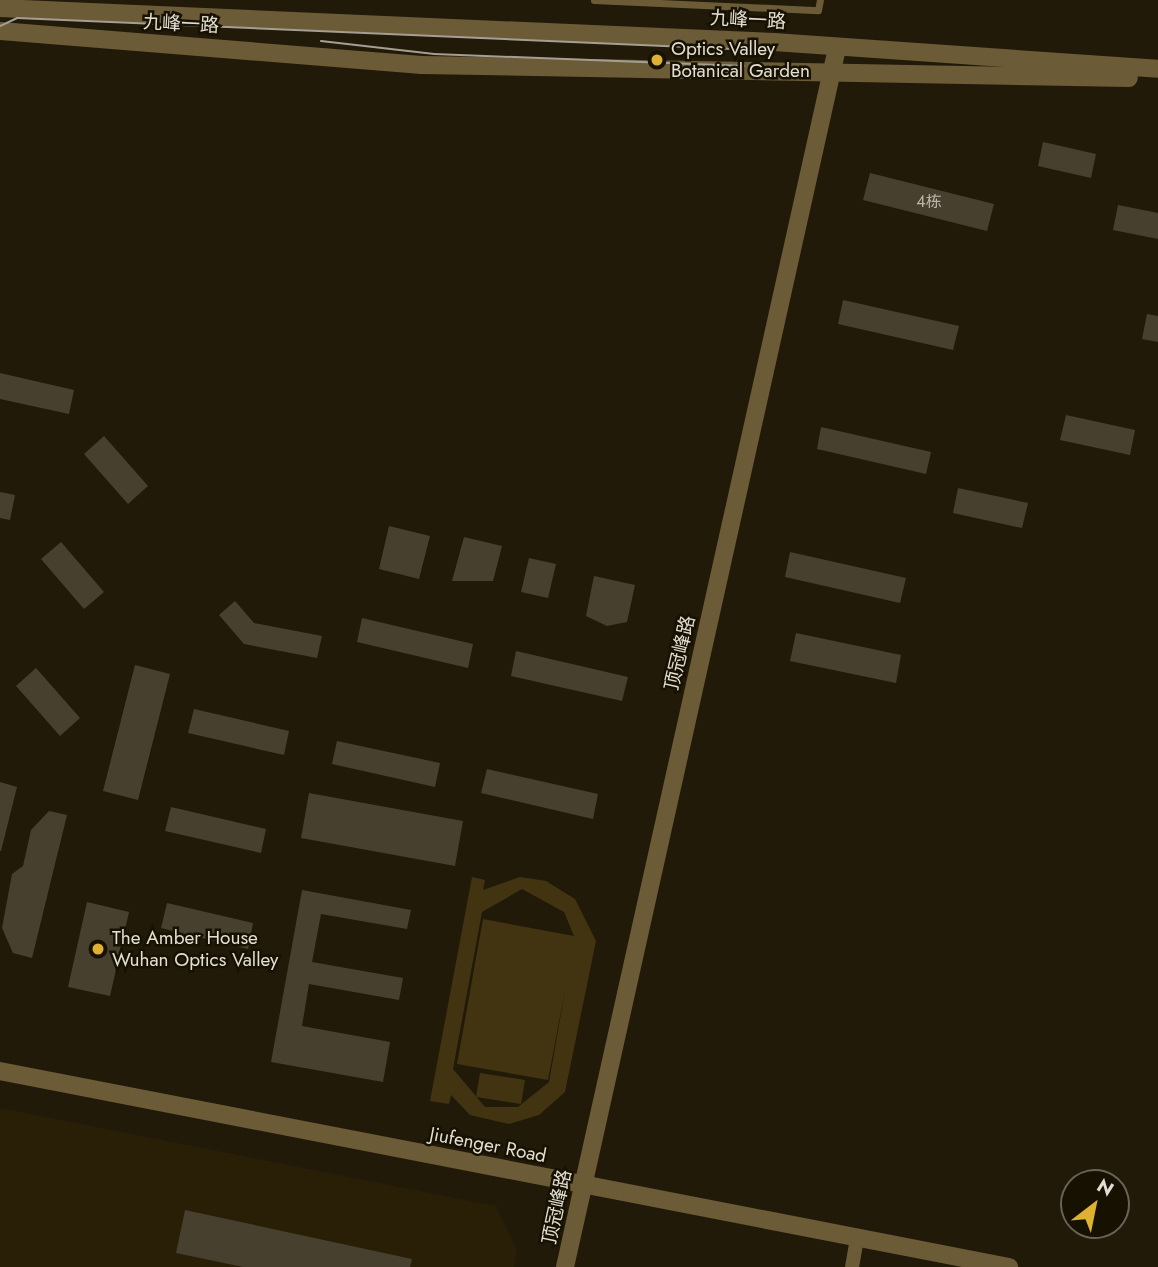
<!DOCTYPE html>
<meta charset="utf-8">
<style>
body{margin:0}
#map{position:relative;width:1158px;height:1267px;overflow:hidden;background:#211a09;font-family:Jost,"Noto Sans SC",sans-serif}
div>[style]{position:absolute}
.built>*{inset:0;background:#291f07}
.green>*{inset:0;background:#423411}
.building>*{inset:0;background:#48402e}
.service>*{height:7px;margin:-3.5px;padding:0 3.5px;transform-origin:3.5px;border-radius:3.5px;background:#6b5b37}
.minor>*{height:14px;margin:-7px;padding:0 7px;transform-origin:7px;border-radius:7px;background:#6b5b37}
.tertiary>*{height:18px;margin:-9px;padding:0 9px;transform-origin:9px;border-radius:9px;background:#6b5b37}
.tram>*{height:2px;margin:-1px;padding:0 1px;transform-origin:1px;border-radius:1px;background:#a49f92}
.dots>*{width:19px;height:19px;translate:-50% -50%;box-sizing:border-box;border:4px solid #171102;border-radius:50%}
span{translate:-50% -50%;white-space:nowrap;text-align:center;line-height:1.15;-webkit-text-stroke:5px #171102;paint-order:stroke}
.number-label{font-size:16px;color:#bcb6aa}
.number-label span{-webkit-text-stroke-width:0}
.street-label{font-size:19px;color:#e2ded3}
.poi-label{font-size:19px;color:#e2ded3}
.left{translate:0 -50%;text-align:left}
.north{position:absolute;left:1060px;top:1169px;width:70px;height:70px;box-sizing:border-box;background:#171102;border:2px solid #686356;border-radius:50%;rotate:32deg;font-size:19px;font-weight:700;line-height:28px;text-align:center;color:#e2ded3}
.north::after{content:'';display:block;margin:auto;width:24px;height:32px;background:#deb133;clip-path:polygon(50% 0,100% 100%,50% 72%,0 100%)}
</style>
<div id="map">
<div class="built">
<i style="clip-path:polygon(0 1108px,496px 1206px,517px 1250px,514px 1267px,0 1267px)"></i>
</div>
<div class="green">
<i style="clip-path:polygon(evenodd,472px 877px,485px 880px,483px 890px,520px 877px,546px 881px,575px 899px,596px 941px,565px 1092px,539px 1115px,509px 1124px,470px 1115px,451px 1095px,449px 1104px,430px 1101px,472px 877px,522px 889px,564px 912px,574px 936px,483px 919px,457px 1064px,548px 1080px,566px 985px,549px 1082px,518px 1107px,485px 1107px,453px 1069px,482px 912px,522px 889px)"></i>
<i style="clip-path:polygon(480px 1073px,525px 1080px,521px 1104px,476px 1097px)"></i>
</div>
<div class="building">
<i style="clip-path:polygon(1043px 142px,1096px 154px,1091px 178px,1038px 166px)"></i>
<i style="clip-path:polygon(870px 173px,994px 204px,987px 231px,863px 200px)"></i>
<i style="clip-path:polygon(1118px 205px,1158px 213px,1158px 239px,1113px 230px)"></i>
<i style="clip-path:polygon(843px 300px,959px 326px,953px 350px,838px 324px)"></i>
<i style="clip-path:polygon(1147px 314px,1158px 316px,1158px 342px,1142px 339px)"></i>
<i style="clip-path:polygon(0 373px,74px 390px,69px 414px,0 399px)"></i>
<i style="clip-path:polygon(1066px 415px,1135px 430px,1130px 455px,1060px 440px)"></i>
<i style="clip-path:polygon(821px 427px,931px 452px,926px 474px,817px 449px)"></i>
<i style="clip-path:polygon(104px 436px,148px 486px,128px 504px,84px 454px)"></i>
<i style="clip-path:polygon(958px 488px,1028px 503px,1022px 528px,953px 513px)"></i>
<i style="clip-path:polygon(0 492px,15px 495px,10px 520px,0 518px)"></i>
<i style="clip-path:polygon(389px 526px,430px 536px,419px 579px,379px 569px)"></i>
<i style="clip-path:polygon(464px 537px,502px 546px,493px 581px,452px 581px)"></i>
<i style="clip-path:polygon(61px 542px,104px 592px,84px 609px,41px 559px)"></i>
<i style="clip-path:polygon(790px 552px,906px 578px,900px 603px,785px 577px)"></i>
<i style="clip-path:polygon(529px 558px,556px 564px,548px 598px,521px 592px)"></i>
<i style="clip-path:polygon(594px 576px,635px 585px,627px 622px,607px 626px,586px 616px)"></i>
<i style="clip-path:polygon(235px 601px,254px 623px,322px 636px,317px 658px,244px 644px,219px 615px)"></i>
<i style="clip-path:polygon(362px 618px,473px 644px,468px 668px,357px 642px)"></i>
<i style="clip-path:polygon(796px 633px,901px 655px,896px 683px,790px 661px)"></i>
<i style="clip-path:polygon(516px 651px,628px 677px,622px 701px,511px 676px)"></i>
<i style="clip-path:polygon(135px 665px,170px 674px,138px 800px,103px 791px)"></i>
<i style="clip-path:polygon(36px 668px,80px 718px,60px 736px,16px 686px)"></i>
<i style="clip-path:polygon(194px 709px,289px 731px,284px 755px,188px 733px)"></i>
<i style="clip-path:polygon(337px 741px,440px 763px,435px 787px,332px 764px)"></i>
<i style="clip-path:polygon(487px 769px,598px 794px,593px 819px,481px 793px)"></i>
<i style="clip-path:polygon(0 782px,17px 787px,1px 851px,0 851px)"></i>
<i style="clip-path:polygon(309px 793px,463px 821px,455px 866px,301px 838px)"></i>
<i style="clip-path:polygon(171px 807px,266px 829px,261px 853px,165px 831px)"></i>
<i style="clip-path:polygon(49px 811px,67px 815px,32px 958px,13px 953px,2px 928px,12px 874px,23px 866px,31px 830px)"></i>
<i style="clip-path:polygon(302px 890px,411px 910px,407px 929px,321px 914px,312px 962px,403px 978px,399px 1000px,309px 984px,302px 1026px,390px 1042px,383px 1082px,271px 1062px)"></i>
<i style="clip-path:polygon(87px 902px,129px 912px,110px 996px,68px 987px)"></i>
<i style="clip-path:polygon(167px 903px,253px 923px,248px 949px,161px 928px)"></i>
<i style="clip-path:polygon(185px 1210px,412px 1259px,410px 1267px,243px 1267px,176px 1253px)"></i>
</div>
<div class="service">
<i style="left:594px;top:0;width:224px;rotate:2.6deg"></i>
<i style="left:818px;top:10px;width:10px;rotate:-79deg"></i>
</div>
<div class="minor">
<i style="left:852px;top:1267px;width:29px;rotate:-80deg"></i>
</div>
<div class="tertiary">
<i style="left:0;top:8px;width:775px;rotate:2.52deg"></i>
<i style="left:774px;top:42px;width:385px;rotate:4deg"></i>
<i style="left:0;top:31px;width:423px;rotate:4.6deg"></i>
<i style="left:422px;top:65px;width:707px;rotate:1.05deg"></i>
<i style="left:0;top:1071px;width:1028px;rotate:10.99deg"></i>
<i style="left:565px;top:1267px;width:1249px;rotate:-77.42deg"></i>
</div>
<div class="tram">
<i style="left:0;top:26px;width:19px;rotate:-25deg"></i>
<i style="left:17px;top:18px;width:740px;rotate:2.48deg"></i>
<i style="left:321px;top:41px;width:114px;rotate:6.6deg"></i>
<i style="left:434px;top:54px;width:310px;rotate:2.2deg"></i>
</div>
<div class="dots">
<i style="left:657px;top:60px;background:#deb133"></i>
<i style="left:98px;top:949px;background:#deb133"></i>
</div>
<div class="number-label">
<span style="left:929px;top:202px">4栋</span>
</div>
<div class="street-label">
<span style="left:748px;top:20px;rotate:3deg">九峰一路</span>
<span style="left:181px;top:24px;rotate:3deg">九峰一路</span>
<span style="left:680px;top:653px;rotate:-77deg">顶冠峰路</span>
<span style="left:488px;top:1145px;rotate:11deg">Jiufenger Road</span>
<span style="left:557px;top:1207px;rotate:-78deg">顶冠峰路</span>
</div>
<div class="poi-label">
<span class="left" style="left:671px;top:60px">Optics Valley<br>Botanical Garden</span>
<span class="left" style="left:112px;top:949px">The Amber House<br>Wuhan Optics Valley</span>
</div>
<div class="north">N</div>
</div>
